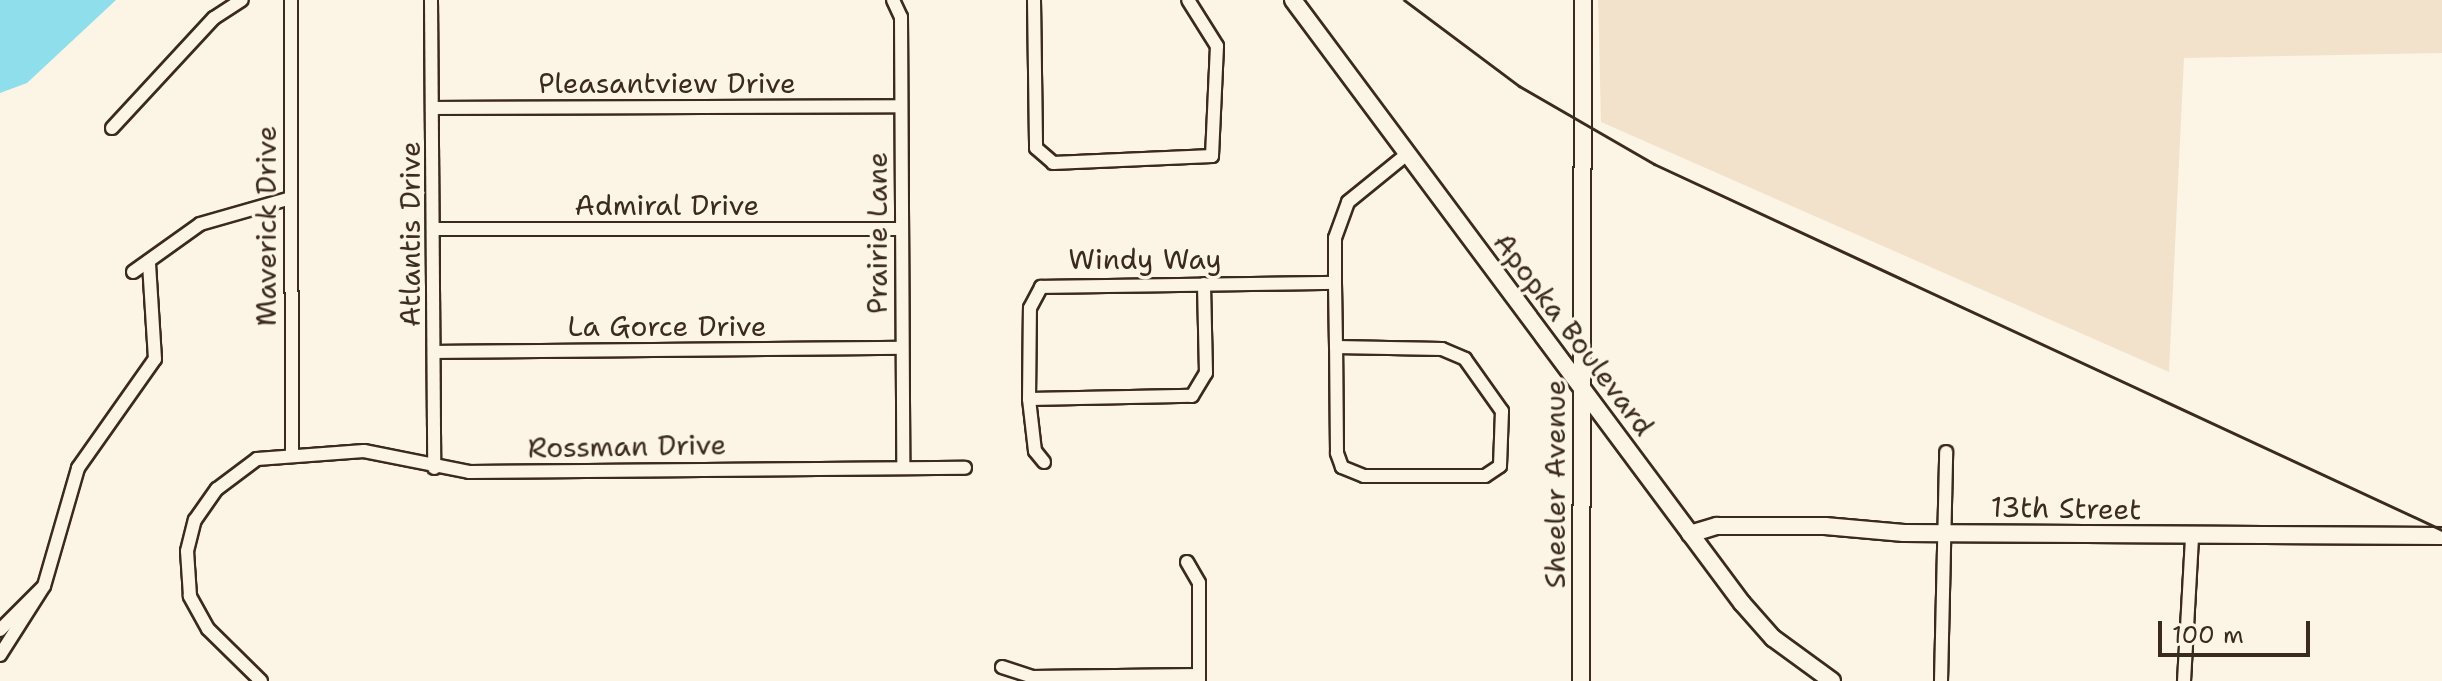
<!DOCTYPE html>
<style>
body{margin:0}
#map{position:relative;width:2442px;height:681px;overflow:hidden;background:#fcf5e5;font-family:"Shantell Sans",sans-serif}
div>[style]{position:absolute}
.built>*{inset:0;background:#f3e2cb}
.water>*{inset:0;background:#8edeeb}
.roads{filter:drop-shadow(2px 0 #3b2a1e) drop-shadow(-2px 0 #3b2a1e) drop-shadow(0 2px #3b2a1e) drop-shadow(0 -2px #3b2a1e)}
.street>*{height:12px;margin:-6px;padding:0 6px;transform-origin:6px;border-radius:6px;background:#fcf5e5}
.secondary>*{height:16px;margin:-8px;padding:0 8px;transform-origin:8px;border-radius:8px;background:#fcf5e5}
.rail>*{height:3px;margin:-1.5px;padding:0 1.5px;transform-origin:1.5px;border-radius:1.5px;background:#3b2a1e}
span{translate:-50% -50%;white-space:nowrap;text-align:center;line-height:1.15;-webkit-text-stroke:7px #fcf5e5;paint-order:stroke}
.street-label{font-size:28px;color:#3b2a1e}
.scale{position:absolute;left:2158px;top:621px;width:152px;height:36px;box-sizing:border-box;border:4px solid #3b2a1e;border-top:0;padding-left:10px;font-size:24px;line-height:28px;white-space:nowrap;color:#3b2a1e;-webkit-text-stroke:6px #fcf5e5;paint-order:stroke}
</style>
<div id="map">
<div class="built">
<i style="clip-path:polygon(1598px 0,2442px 0,2442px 53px,2184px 58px,2169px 372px,1601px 122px)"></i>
</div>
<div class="water">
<i style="clip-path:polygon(0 0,116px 0,27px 83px,0 93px)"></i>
</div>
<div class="roads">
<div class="street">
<i style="left:291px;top:0;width:452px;rotate:89.9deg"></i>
<i style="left:431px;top:0;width:468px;rotate:89.6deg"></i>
<i style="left:893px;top:0;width:19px;rotate:65deg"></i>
<i style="left:901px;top:17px;width:450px;rotate:89.7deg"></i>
<i style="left:1034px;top:0;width:148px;rotate:89.2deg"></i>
<i style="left:1036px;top:148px;width:23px;rotate:41deg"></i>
<i style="left:1053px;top:163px;width:159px;rotate:-2.5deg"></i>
<i style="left:1212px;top:156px;width:110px;rotate:-87.4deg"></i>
<i style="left:1217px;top:46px;width:54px;rotate:-122.2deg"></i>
<i style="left:433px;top:108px;width:468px;rotate:-0.2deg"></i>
<i style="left:112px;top:128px;width:150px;rotate:-47.2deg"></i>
<i style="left:214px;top:18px;width:33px;rotate:-33deg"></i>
<i style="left:434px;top:229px;width:466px"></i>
<i style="left:133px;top:272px;width:82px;rotate:-35.6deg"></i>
<i style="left:200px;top:224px;width:91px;rotate:-15.9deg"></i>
<i style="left:1336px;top:347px;width:106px;rotate:1.1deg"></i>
<i style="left:1442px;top:349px;width:25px;rotate:23deg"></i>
<i style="left:1465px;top:359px;width:64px;rotate:54.6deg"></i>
<i style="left:1502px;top:411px;width:55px;rotate:92.1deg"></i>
<i style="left:1500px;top:466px;width:18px;rotate:146deg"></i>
<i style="left:1485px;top:476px;width:121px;rotate:180deg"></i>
<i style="left:1364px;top:476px;width:24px;rotate:-158deg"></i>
<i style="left:1342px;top:467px;width:15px;rotate:-110deg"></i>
<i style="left:1337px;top:453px;width:106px;rotate:-90.5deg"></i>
<i style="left:1336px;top:347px;width:64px;rotate:-90.9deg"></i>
<i style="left:1335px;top:283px;width:45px;rotate:-90deg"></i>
<i style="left:1335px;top:238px;width:38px;rotate:-70deg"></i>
<i style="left:1348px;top:202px;width:76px;rotate:-39.1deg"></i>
<i style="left:434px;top:352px;width:467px;rotate:-0.5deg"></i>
<i style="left:1029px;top:399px;width:163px;rotate:-1.1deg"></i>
<i style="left:1192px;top:396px;width:27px;rotate:-59deg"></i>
<i style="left:1206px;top:373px;width:89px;rotate:-91.3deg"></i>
<i style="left:1044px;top:462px;width:14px;rotate:-129deg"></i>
<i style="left:1035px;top:451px;width:52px;rotate:-96.6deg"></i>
<i style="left:1029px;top:399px;width:91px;rotate:-89.4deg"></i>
<i style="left:1030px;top:308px;width:24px;rotate:-62deg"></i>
<i style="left:1041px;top:287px;width:294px;rotate:-0.8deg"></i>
<i style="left:1187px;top:562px;width:24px;rotate:60deg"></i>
<i style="left:1199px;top:583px;width:98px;rotate:90deg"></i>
<i style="left:0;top:630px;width:59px;rotate:-45deg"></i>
<i style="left:0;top:655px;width:82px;rotate:-57.5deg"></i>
<i style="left:44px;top:586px;width:123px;rotate:-73.9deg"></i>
<i style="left:78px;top:468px;width:133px;rotate:-54.8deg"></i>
<i style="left:155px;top:359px;width:96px;rotate:-93.6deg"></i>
<i style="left:1002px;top:667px;width:32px;rotate:18deg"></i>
<i style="left:1032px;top:677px;width:167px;rotate:-0.7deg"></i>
<i style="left:261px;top:681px;width:74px;rotate:-135.5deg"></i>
<i style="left:208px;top:629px;width:38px;rotate:-119deg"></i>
<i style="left:190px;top:596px;width:45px;rotate:-93.8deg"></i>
<i style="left:187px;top:551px;width:32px;rotate:-76deg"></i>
<i style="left:195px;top:520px;width:38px;rotate:-55deg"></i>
<i style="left:217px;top:489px;width:50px;rotate:-36.9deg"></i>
<i style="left:257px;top:459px;width:107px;rotate:-4.3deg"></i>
<i style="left:364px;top:451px;width:107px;rotate:11.3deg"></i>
<i style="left:469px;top:472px;width:496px;rotate:-0.5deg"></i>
<i style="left:1941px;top:681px;width:229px;rotate:-88.7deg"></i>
<i style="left:2184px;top:681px;width:145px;rotate:-86.8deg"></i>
</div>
<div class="secondary">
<i style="left:1293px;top:0;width:752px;rotate:53.33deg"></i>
<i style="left:1742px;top:603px;width:47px;rotate:48.5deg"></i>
<i style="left:1773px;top:638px;width:73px;rotate:36.1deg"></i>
<i style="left:1690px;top:534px;width:28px;rotate:-17deg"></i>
<i style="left:1717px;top:526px;width:108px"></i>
<i style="left:1825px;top:526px;width:79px;rotate:5.1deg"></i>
<i style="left:1904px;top:533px;width:538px;rotate:0.32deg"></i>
<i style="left:1581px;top:681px;width:681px;rotate:-89.83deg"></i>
</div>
</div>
<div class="rail">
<i style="left:1404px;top:0;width:144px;rotate:36.8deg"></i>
<i style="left:1519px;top:86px;width:156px;rotate:30deg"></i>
<i style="left:1654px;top:164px;width:869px;rotate:24.91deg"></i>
</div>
<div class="street-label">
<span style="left:667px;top:83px">Pleasantview Drive</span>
<span style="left:667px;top:205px">Admiral Drive</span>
<span style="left:266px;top:226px;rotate:-90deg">Maverick Drive</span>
<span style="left:877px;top:233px;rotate:-90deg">Prairie Lane</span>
<span style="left:410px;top:234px;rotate:-90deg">Atlantis Drive</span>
<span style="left:1145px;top:259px">Windy Way</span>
<span style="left:667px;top:326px">La Gorce Drive</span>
<span style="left:1574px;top:334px;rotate:53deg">Apopka Boulevard</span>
<span style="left:627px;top:446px;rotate:-1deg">Rossman Drive</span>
<span style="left:1555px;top:484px;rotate:-90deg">Sheeler Avenue</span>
<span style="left:2066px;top:508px;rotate:1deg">13th Street</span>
</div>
<div class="scale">100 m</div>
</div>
